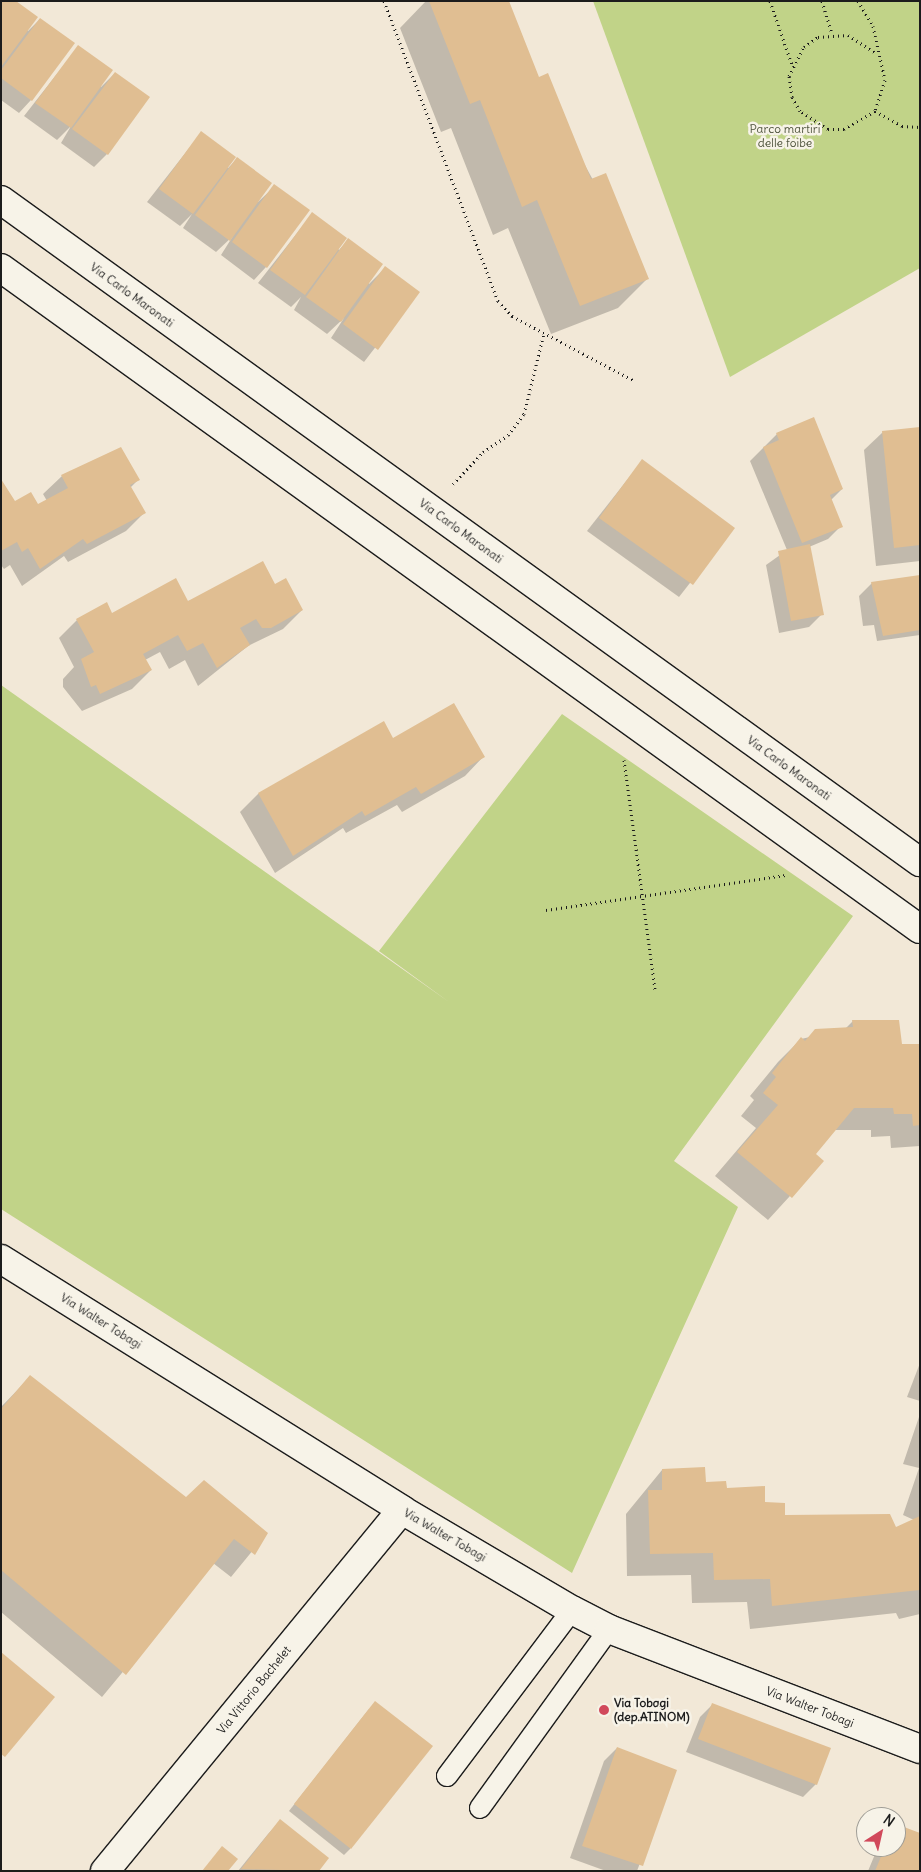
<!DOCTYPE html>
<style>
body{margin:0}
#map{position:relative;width:921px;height:1872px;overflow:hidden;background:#f2e8d7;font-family:Delius,sans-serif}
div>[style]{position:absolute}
.green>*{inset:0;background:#c1d388}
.shadow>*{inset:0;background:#0003}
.building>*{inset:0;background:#e0be92}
.path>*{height:3px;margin-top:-1.5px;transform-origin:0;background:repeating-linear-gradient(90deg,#1c1c1c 0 1px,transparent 0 5px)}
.roads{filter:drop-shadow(1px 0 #1c1c1c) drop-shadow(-1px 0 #1c1c1c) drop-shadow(0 1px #1c1c1c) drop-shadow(0 -1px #1c1c1c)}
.lane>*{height:20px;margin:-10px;padding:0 10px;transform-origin:10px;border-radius:10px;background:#f7f3e8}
.street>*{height:28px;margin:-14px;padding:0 14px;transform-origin:14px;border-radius:14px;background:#f7f3e8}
.secondary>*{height:28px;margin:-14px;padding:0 14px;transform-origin:14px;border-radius:14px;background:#f7f3e8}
.dots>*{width:14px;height:14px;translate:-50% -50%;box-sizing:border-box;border:2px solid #f7f3e8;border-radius:50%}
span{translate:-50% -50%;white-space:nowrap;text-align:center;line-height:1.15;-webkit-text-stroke:5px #f7f3e8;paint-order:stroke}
.park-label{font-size:12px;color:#4e533c}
.street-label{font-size:12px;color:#1c1c1c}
.poi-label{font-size:12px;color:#1c1c1c;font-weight:700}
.left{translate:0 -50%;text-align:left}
.frame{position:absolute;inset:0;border:2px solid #1c1c1c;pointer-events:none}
.north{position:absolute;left:856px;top:1807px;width:50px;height:50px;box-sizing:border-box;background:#f7f3e8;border:1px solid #9f9d96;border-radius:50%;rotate:35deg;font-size:14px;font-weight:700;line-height:20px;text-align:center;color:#1c1c1c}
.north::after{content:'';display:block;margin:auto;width:18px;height:22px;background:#d1495b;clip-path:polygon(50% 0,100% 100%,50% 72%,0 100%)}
</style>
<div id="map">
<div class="green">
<i style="clip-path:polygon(593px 1px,920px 1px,920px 268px,730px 377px)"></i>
<i style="clip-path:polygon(1px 685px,449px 1002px,379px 951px,562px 714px,853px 916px,674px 1161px,738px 1207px,572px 1573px,1px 1209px)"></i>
</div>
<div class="shadow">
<i style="clip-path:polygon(1px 1px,28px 31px,40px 19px,31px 100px,19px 113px,1px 100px)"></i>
<i style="clip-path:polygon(426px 1px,508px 1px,538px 79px,647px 279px,618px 308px,551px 334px,508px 228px,493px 235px,451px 128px,441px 132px,400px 28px)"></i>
<i style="clip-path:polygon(78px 47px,101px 87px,115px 73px,107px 154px,94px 167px,61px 143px,71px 126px,57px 140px,24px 116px)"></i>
<i style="clip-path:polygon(201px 133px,228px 168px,238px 158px,258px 202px,275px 186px,266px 267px,254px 280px,221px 255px,233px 236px,216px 252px,183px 228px,192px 214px,180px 226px,147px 202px)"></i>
<i style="clip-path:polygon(312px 214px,339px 250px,348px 240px,369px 284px,385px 268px,418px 292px,364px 362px,331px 338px,344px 318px,327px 334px,294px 310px,301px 297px,291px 307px,258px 283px)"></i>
<i style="clip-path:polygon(920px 428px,920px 561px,876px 566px,864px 450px,883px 432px)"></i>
<i style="clip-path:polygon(777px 434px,842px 489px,831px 500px,841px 526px,828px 539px,809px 547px,822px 614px,809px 627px,779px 633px,766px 565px,787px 550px,750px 461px)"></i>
<i style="clip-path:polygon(642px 461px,733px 528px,679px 597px,587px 531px)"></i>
<i style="clip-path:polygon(62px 476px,138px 480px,130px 488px,144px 513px,126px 531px,68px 562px,64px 556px,22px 586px,10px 565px,4px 569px,1px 565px,1px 480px,15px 503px,37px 506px,47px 501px,43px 494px)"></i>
<i style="clip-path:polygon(920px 576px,920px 635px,877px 641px,874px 625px,863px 626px,859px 596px,872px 583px)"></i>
<i style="clip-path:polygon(275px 586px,302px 610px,283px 629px,248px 646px,198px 686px,185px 660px,169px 669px,160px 652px,145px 660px,151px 670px,132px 689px,82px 711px,63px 687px,63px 679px,74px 667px,59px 638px,77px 620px)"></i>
<i style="clip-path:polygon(393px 739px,483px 757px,465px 776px,402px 812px,397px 805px,346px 833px,343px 828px,275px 873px,240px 812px,258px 794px)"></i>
<i style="clip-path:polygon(853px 1021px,900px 1046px,920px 1045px,920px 1146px,891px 1148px,890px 1136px,871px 1137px,871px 1130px,834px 1130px,814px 1154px,822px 1161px,768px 1220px,715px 1176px,756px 1128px,741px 1116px,754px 1100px,750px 1096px,778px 1062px,801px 1039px,845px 1029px)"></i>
<i style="clip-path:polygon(920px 1363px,920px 1401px,907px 1397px)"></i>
<i style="clip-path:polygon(30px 1377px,186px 1499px,267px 1533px,231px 1577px,213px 1563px,102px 1697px,1px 1612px,1px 1407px)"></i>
<i style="clip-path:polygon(920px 1414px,920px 1614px,899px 1619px,896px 1613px,750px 1629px,747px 1602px,692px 1603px,691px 1575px,627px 1576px,626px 1514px,662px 1470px,726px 1489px,784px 1516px,895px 1529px,914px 1520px,903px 1515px,919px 1468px,903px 1464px)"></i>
<i style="clip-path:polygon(712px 1705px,816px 1784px,803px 1797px,686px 1752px,700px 1717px)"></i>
<i style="clip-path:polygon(369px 1709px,350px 1849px,344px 1855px,289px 1811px)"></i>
<i style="clip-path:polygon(617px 1748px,675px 1770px,637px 1871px,606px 1871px,570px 1858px,604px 1761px)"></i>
<i style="clip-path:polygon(280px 1821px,317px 1871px,238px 1871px,268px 1834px)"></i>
<i style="clip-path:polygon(896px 1825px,920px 1871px,868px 1871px,878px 1847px,896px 1847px)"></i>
</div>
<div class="building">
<i style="clip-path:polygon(1px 1px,16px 1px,38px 17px,1px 67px)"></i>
<i style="clip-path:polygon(429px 1px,509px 1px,539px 77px,548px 73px,591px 179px,606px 173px,649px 279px,580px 306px,537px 200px,522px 207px,480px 100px,470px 104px)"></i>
<i style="clip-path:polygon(40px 18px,75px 43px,32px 101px,1px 78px,1px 70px)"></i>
<i style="clip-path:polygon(78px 45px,113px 70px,71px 128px,35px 103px)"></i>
<i style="clip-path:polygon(115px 72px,150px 97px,108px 155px,72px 129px)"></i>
<i style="clip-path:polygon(201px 131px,236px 157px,193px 214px,159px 189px)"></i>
<i style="clip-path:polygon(237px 157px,272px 183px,230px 241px,195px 215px)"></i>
<i style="clip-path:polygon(274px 184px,310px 210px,267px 268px,232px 242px)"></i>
<i style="clip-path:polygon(312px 212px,347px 238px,305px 295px,270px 270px)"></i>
<i style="clip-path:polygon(348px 238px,383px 264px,341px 322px,306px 297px)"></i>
<i style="clip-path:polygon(385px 266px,420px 292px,378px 350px,343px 324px)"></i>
<i style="clip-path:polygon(814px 417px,843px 489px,830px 495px,843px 527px,802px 543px,763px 447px,779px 440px,776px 433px)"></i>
<i style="clip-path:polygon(920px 427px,920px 545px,894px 548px,882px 431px)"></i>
<i style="clip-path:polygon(121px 447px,140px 480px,130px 485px,146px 513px,87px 544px,83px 539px,40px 569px,28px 548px,22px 552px,17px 542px,1px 551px,1px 479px,15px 501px,31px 492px,38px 504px,68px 488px,61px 475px)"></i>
<i style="clip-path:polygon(642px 459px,735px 528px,693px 585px,599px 518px)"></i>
<i style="clip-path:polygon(810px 544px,824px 615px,791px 621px,778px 551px)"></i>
<i style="clip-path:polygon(263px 561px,275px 584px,286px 578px,303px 610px,271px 628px,262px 628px,256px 619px,240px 628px,250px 645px,217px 668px,203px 643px,187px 651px,178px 635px,143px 654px,152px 670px,100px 694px,96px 685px,91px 687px,81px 659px,94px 652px,76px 619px,107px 602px,112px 613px,176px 578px,188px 601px)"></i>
<i style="clip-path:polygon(920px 575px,920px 630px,883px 636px,871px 582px)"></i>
<i style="clip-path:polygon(454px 703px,485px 757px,421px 794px,416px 787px,365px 816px,362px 811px,293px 856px,258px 793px,384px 721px,393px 738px)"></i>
<i style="clip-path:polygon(852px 1020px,899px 1020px,902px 1044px,920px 1044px,920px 1125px,913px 1126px,912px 1114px,894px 1114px,893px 1108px,854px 1108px,816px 1154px,824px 1161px,792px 1198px,737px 1152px,778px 1105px,763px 1093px,776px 1077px,772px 1073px,801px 1037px,805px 1041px,815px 1029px,853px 1027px)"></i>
<i style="clip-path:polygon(30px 1375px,186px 1497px,204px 1480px,268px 1533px,255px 1555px,234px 1539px,126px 1675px,1px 1570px,1px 1409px)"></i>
<i style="clip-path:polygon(705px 1467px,706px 1482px,726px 1481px,727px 1488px,765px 1486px,765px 1502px,785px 1503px,785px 1515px,890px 1514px,896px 1527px,920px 1516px,920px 1590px,772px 1606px,770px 1579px,714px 1580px,713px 1553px,650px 1554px,648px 1490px,662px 1490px,662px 1469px)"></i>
<i style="clip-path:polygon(1px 1652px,55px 1697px,5px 1757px,1px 1754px)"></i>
<i style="clip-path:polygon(375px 1701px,433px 1746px,351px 1849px,294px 1804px)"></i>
<i style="clip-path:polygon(712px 1703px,831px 1748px,817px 1785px,698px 1739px)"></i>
<i style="clip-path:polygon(617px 1747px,677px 1770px,643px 1866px,582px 1846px)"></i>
<i style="clip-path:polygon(280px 1819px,329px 1858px,319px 1871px,241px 1869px)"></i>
<i style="clip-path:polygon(896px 1824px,920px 1833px,920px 1871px,875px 1871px,885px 1847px,896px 1847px)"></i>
<i style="clip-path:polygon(222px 1846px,238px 1859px,228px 1871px,202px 1871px)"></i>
</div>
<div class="path">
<i style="left:384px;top:1px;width:321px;rotate:69.2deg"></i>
<i style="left:498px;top:301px;width:21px;rotate:47deg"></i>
<i style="left:512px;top:316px;width:137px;rotate:27.9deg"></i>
<i style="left:770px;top:1px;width:68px;rotate:71deg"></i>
<i style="left:822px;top:1px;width:34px;rotate:73deg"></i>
<i style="left:858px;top:1px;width:29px;rotate:59deg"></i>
<i style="left:873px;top:26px;width:55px;rotate:77.5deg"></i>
<i style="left:885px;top:80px;width:33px;rotate:108deg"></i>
<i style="left:875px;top:111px;width:36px;rotate:150deg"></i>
<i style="left:844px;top:129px;width:16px;rotate:180deg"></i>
<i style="left:828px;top:129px;width:33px;rotate:-147deg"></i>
<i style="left:800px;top:111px;width:16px;rotate:-120deg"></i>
<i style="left:792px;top:97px;width:21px;rotate:-98deg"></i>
<i style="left:789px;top:76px;width:33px;rotate:-63deg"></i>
<i style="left:804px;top:47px;width:17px;rotate:-36deg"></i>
<i style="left:818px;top:37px;width:30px;rotate:-4deg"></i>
<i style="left:848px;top:35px;width:33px;rotate:33deg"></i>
<i style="left:875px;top:111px;width:31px;rotate:29deg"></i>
<i style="left:902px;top:126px;width:18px;rotate:3deg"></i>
<i style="left:453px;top:484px;width:44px;rotate:-46.8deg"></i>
<i style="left:483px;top:452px;width:30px;rotate:-34deg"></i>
<i style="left:508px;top:435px;width:26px;rotate:-53deg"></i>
<i style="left:524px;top:414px;width:83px;rotate:-76.1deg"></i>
<i style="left:624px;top:760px;width:232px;rotate:82.3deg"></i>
<i style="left:546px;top:910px;width:242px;rotate:-8.3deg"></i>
</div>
<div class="roads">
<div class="lane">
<i style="left:447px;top:1776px;width:208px;rotate:-53deg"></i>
<i style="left:480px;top:1808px;width:221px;rotate:-54.2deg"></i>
</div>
<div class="street">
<i style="left:1px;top:1259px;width:473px;rotate:32deg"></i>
<i style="left:402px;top:1510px;width:197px;rotate:30.5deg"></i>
<i style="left:572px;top:1610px;width:42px;rotate:27.2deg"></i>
<i style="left:609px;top:1629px;width:333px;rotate:21.1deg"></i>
<i style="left:105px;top:1871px;width:467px;rotate:-50.6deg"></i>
</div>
<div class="secondary">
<i style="left:1px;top:200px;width:1133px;rotate:35.77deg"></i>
<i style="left:1px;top:268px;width:1132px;rotate:35.73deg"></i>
</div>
</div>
<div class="dots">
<i style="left:604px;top:1710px;background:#d1495b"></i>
</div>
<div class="park-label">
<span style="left:785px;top:136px">Parco martiri<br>delle foibe</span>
</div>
<div class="street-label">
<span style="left:132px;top:295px;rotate:36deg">Via Carlo Maronati</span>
<span style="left:461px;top:531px;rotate:36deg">Via Carlo Maronati</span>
<span style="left:789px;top:768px;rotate:36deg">Via Carlo Maronati</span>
<span style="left:101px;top:1321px;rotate:32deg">Via Walter Tobagi</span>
<span style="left:445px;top:1535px;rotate:30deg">Via Walter Tobagi</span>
<span style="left:254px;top:1690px;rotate:-51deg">Via Vittorio Bachelet</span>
<span style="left:810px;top:1707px;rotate:21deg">Via Walter Tobagi</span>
</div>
<div class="poi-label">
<span class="left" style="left:614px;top:1710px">Via Tobagi<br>(dep.ATINOM)</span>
</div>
<div class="frame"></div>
<div class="north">N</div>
</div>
